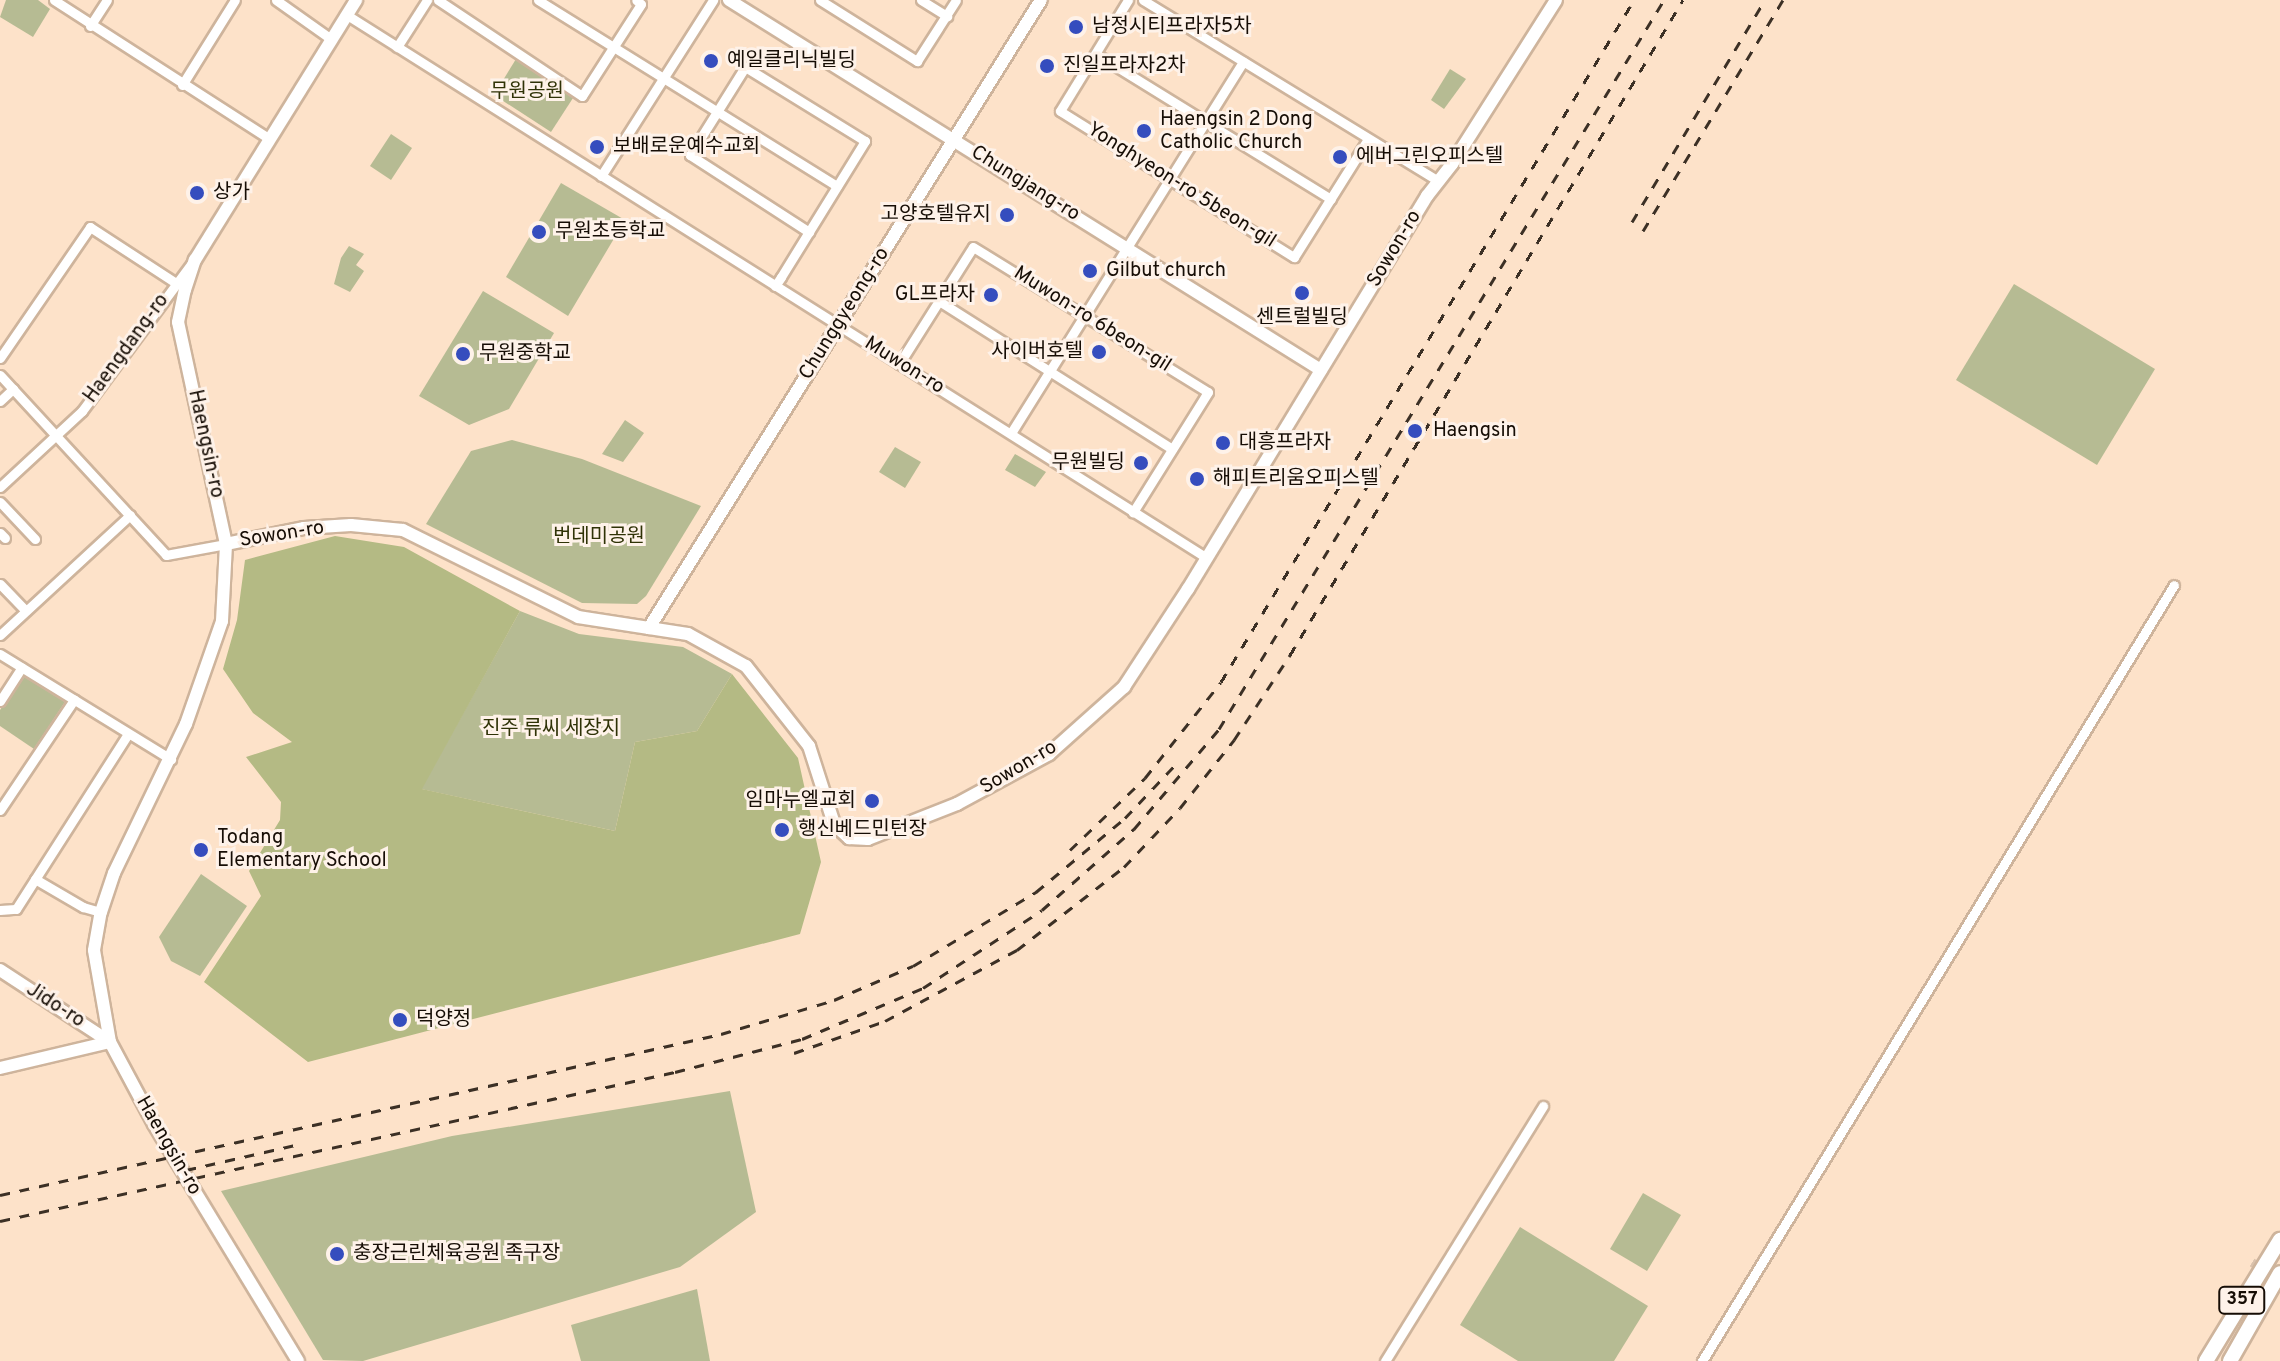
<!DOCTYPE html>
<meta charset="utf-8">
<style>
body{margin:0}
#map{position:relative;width:2280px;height:1361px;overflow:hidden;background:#fde2c9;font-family:Overpass,"Noto Sans KR",sans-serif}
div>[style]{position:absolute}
.green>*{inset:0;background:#b6bb93}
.forest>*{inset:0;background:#b4ba84}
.minor-tunnel>*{height:9px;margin-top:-4.5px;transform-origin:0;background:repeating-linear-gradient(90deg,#dac2ac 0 9px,transparent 0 13.5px)}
.roads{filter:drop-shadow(2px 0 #ceb49c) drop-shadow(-2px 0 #ceb49c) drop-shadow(0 2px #ceb49c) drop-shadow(0 -2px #ceb49c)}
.minor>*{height:9px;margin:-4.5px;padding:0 4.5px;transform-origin:4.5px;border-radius:4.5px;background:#fff}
.major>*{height:12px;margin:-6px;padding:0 6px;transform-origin:6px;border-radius:6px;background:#fff}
.highway>*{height:14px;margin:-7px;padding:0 7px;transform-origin:7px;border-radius:7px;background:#fff}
.rail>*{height:3px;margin-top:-1.5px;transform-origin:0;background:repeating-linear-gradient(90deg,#3c3025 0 10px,transparent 0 20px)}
.dots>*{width:22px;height:22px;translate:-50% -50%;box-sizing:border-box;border:4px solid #fef2e9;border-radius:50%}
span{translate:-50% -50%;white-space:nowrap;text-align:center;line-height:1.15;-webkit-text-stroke:6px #fef2e9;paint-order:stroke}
.shield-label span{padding:2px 6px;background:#fef2e9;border:2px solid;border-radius:6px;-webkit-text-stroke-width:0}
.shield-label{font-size:18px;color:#160d05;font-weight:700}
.poi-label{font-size:20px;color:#160d05}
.left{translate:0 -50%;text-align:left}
.right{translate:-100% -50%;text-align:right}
.park-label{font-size:20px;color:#2f3206}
.street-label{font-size:20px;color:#160d05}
</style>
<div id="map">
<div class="green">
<i style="clip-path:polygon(6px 0,38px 0,50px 9px,33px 37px,0 17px)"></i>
<i style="clip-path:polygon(516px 59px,573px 98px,551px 132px,494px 95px)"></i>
<i style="clip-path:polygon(1450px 69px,1466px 79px,1444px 109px,1431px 100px)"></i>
<i style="clip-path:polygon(391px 134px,412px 148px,391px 180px,370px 166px)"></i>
<i style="clip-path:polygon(561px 183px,625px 220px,568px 316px,506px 277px)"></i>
<i style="clip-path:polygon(349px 246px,364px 254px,356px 265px,364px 271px,350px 292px,334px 284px,341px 258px)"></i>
<i style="clip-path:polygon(2014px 284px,2155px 369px,2097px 465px,1956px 380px)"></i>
<i style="clip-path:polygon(483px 291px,554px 333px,509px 409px,469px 425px,419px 396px)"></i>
<i style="clip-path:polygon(625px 420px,644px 433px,623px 462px,602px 454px)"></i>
<i style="clip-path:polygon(512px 440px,582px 459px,701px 506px,646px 596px,637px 604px,582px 603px,426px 524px,471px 451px)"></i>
<i style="clip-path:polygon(895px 447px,921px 462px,905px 488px,879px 472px)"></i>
<i style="clip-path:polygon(1015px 454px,1046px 472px,1035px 487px,1005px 470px)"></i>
<i style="clip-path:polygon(520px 611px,579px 634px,683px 647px,732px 674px,697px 731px,635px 742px,615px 831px,421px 789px)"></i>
<i style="clip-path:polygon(24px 674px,65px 702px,34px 749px,0 726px,0 710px)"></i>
<i style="clip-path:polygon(201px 874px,247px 906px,200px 976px,171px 961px,159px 937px)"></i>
<i style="clip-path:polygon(730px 1091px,756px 1212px,680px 1267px,363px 1361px,323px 1360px,221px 1191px,452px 1136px)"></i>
<i style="clip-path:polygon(1643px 1193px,1681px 1215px,1647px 1271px,1610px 1249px)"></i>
<i style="clip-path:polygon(1520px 1227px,1648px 1306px,1614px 1361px,1518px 1361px,1460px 1325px)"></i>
<i style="clip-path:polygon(697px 1289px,710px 1361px,581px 1361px,571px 1325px)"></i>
</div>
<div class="forest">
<i style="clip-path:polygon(335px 536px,404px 547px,520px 611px,422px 789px,615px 831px,635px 742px,697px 731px,732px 674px,798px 758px,821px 862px,800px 934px,308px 1062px,204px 982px,261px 896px,249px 871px,280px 820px,281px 802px,246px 757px,292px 742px,253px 713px,223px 669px,237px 620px,245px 560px)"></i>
</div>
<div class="minor-tunnel">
<i style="left:2252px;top:1262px;width:33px;rotate:31deg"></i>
</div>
<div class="roads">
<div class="minor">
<i style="left:54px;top:0;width:255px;rotate:32.8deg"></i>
<i style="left:276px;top:0;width:67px;rotate:35.3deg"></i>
<i style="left:438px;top:0;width:173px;rotate:33.7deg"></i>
<i style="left:582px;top:96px;width:109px;rotate:-57.3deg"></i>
<i style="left:641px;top:4px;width:6px;rotate:-141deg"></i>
<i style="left:538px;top:0;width:352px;rotate:31.9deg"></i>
<i style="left:820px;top:0;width:115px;rotate:32.2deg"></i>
<i style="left:917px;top:61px;width:72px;rotate:-57.4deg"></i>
<i style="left:921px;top:0;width:31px;rotate:32deg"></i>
<i style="left:1128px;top:0;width:130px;rotate:121.5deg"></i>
<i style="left:1060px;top:111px;width:276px;rotate:32deg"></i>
<i style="left:1294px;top:257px;width:139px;rotate:-57.9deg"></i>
<i style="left:1143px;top:0;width:346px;rotate:31.5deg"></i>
<i style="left:347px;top:15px;width:1017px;rotate:32.27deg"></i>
<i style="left:90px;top:26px;width:31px;rotate:-57deg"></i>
<i style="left:397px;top:47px;width:56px;rotate:-57.4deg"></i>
<i style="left:1096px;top:54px;width:276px;rotate:31.7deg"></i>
<i style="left:182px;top:85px;width:100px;rotate:-58.1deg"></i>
<i style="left:601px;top:176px;width:209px;rotate:-57.5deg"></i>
<i style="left:775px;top:286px;width:11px;rotate:-56deg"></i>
<i style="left:781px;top:277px;width:160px;rotate:-58.3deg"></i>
<i style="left:865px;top:141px;width:141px;rotate:-148.3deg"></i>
<i style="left:745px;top:67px;width:104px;rotate:122deg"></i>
<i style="left:690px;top:155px;width:142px;rotate:32.9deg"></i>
<i style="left:939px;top:301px;width:276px;rotate:32.4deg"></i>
<i style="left:0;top:358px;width:159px;rotate:-55.5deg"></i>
<i style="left:90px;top:227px;width:103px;rotate:33.1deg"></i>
<i style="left:899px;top:364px;width:138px;rotate:-57.7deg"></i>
<i style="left:973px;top:247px;width:276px;rotate:31.7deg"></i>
<i style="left:1208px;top:392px;width:142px;rotate:122deg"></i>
<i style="left:0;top:375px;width:245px;rotate:47.3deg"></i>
<i style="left:166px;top:555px;width:61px;rotate:-10.4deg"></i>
<i style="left:0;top:401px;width:18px;rotate:-43deg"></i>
<i style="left:1011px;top:433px;width:438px;rotate:-58deg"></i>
<i style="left:0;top:487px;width:112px;rotate:-42.8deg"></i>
<i style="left:82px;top:411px;width:184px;rotate:-53.4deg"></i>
<i style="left:0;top:502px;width:51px;rotate:46.6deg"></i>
<i style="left:0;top:533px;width:7px;rotate:45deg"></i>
<i style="left:0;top:584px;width:37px;rotate:46deg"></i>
<i style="left:0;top:635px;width:177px;rotate:-42.7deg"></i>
<i style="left:0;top:654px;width:201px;rotate:31.6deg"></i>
<i style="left:0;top:701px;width:40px;rotate:-57.1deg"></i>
<i style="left:0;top:810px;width:133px;rotate:-56.1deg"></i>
<i style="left:35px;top:879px;width:56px;rotate:30.3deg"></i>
<i style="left:83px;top:907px;width:19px;rotate:16deg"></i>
<i style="left:0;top:910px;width:16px;rotate:-4deg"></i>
<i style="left:16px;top:909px;width:208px;rotate:-57.4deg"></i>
<i style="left:1385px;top:1361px;width:300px;rotate:-58.2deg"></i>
<i style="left:1702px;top:1361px;width:908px;rotate:-58.69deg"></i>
</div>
<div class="major">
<i style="left:729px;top:0;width:698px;rotate:32.01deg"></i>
<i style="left:226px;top:544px;width:80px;rotate:-11.6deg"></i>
<i style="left:304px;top:528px;width:47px;rotate:-3.7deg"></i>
<i style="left:351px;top:525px;width:52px;rotate:5.5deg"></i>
<i style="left:403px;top:530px;width:195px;rotate:26.4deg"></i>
<i style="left:578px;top:617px;width:111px;rotate:8.8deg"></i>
<i style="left:688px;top:634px;width:66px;rotate:28.9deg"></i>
<i style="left:746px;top:666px;width:102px;rotate:51.8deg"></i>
<i style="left:809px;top:746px;width:82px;rotate:72.2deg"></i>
<i style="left:834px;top:824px;width:21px;rotate:43deg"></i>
<i style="left:849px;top:838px;width:19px;rotate:3deg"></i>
<i style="left:868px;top:839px;width:96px;rotate:-21.5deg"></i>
<i style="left:957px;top:804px;width:105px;rotate:-28.5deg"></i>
<i style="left:1049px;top:754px;width:101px;rotate:-41.8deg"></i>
<i style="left:1124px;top:687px;width:117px;rotate:-56.9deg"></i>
<i style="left:1188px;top:589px;width:460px;rotate:-58.7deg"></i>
<i style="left:1427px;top:196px;width:41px;rotate:-52deg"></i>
<i style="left:1452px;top:164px;width:194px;rotate:-57.6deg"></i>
<i style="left:649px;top:628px;width:740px;rotate:-58.03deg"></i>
<i style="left:0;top:970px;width:131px;rotate:33.2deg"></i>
<i style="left:0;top:1068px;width:113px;rotate:-13.3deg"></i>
<i style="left:298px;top:1361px;width:277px;rotate:-121.3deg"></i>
<i style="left:154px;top:1124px;width:93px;rotate:-118.2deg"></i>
<i style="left:110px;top:1042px;width:93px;rotate:-99.9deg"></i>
<i style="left:94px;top:950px;width:39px;rotate:-80deg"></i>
<i style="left:101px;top:912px;width:41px;rotate:-71.6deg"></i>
<i style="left:114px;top:873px;width:165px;rotate:-64.2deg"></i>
<i style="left:186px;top:724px;width:109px;rotate:-70.7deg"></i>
<i style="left:222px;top:621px;width:77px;rotate:-87deg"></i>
<i style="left:226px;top:544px;width:227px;rotate:-102.2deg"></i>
<i style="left:178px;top:322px;width:33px;rotate:-78deg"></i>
<i style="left:185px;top:290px;width:32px;rotate:-72deg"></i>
<i style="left:195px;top:260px;width:306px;rotate:-58.2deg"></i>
</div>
<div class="highway">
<i style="left:2206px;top:1361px;width:142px;rotate:-58.6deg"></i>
<i style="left:2230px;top:1361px;width:101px;rotate:-60.4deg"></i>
</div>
</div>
<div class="rail">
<i style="left:1632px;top:222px;width:259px;rotate:-59.1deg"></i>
<i style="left:1643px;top:231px;width:270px;rotate:-58.8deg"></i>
<i style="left:1070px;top:850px;width:104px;rotate:-43.8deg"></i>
<i style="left:1145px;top:778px;width:122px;rotate:-51.6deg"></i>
<i style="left:1221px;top:682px;width:797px;rotate:-58.8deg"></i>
<i style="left:794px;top:1053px;width:96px;rotate:-19.4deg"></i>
<i style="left:885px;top:1021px;width:150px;rotate:-28.3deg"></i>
<i style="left:1017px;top:950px;width:135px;rotate:-37.8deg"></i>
<i style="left:1124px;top:867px;width:81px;rotate:-46.5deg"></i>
<i style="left:1180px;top:808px;width:87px;rotate:-51.5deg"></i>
<i style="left:1234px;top:740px;width:102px;rotate:-56.6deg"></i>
<i style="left:1290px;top:655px;width:764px;rotate:-59.04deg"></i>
<i style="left:186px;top:1170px;width:112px;rotate:-12.9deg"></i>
<i style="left:0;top:1195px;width:739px;rotate:-12.59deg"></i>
<i style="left:721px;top:1034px;width:118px;rotate:-16.7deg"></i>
<i style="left:834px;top:1000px;width:86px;rotate:-23.3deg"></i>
<i style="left:913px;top:966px;width:144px;rotate:-31deg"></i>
<i style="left:1036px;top:892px;width:116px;rotate:-39.7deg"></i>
<i style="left:1125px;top:818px;width:77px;rotate:-46.6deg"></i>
<i style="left:0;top:1221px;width:691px;rotate:-12.45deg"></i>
<i style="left:675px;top:1072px;width:131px;rotate:-14.6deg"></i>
<i style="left:802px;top:1039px;width:131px;rotate:-22.9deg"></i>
<i style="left:923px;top:988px;width:142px;rotate:-33.2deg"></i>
<i style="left:1042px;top:910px;width:123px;rotate:-41.4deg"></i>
<i style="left:1134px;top:829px;width:131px;rotate:-49.6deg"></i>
<i style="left:1219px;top:729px;width:854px;rotate:-58.6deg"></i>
</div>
<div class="dots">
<i style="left:1076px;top:27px;background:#354dbe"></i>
<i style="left:711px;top:61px;background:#354dbe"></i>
<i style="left:1047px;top:66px;background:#354dbe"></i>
<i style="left:1144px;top:131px;background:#354dbe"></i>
<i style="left:597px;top:147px;background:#354dbe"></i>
<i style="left:1340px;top:157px;background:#354dbe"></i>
<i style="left:197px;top:193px;background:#354dbe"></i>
<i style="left:1007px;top:215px;background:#354dbe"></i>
<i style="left:539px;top:232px;background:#354dbe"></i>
<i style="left:1090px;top:271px;background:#354dbe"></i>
<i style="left:1302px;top:293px;background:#354dbe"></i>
<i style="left:991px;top:295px;background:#354dbe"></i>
<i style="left:1099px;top:352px;background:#354dbe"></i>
<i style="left:463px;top:354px;background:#354dbe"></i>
<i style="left:1415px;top:431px;background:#354dbe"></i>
<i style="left:1223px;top:443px;background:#354dbe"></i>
<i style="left:1141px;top:463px;background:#354dbe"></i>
<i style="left:1197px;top:479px;background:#354dbe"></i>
<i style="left:872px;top:801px;background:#354dbe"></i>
<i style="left:782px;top:830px;background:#354dbe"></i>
<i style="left:201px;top:850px;background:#354dbe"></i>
<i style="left:400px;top:1020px;background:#354dbe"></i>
<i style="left:337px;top:1254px;background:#354dbe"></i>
</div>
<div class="shield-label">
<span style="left:2242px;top:1300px">357</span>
</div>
<div class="poi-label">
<span class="left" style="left:1092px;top:27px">남정시티프라자5차</span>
<span class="left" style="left:727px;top:61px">예일클리닉빌딩</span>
<span class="left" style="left:1063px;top:66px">진일프라자2차</span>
<span class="left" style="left:1160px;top:132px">Haengsin 2 Dong<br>Catholic Church</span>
<span class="left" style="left:613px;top:147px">보배로운예수교회</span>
<span class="left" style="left:1356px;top:157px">에버그린오피스텔</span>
<span class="left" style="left:213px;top:193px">상가</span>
<span class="right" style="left:991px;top:215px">고양호텔유지</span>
<span class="left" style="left:555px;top:232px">무원초등학교</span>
<span class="left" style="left:1106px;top:271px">Gilbut church</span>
<span class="right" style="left:975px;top:295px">GL프라자</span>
<span style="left:1302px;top:318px">센트럴빌딩</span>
<span class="right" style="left:1083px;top:352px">사이버호텔</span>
<span class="left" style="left:479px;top:354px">무원중학교</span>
<span class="left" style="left:1433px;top:431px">Haengsin</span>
<span class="left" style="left:1239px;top:443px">대흥프라자</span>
<span class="right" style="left:1125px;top:463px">무원빌딩</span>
<span class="left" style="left:1213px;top:479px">해피트리움오피스텔</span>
<span class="right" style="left:856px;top:801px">임마누엘교회</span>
<span class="left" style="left:798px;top:830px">행신베드민턴장</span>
<span class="left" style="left:217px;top:850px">Todang<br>Elementary School</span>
<span class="left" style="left:416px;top:1020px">덕양정</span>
<span class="left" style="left:353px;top:1254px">충장근린체육공원 족구장</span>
</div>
<div class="park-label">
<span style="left:527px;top:92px">무원공원</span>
<span style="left:599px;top:537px">번데미공원</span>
<span style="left:551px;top:729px">진주 류씨 세장지</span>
</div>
<div class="street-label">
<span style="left:1025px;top:184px;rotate:32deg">Chungjang-ro</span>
<span style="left:1181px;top:186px;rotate:32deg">Yonghyeon-ro 5beon-gil</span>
<span style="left:1395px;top:249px;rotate:-59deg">Sowon-ro</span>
<span style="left:845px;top:314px;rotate:-58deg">Chunggyeong-ro</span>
<span style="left:1092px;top:320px;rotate:32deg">Muwon-ro 6beon-gil</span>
<span style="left:127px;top:349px;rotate:-54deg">Haengdang-ro</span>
<span style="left:904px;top:366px;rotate:32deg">Muwon-ro</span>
<span style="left:205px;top:444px;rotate:78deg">Haengsin-ro</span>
<span style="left:282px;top:535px;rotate:-9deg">Sowon-ro</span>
<span style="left:1019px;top:768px;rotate:-31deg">Sowon-ro</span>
<span style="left:55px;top:1006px;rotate:33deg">Jido-ro</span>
<span style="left:168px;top:1146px;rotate:60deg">Haengsin-ro</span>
</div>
</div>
